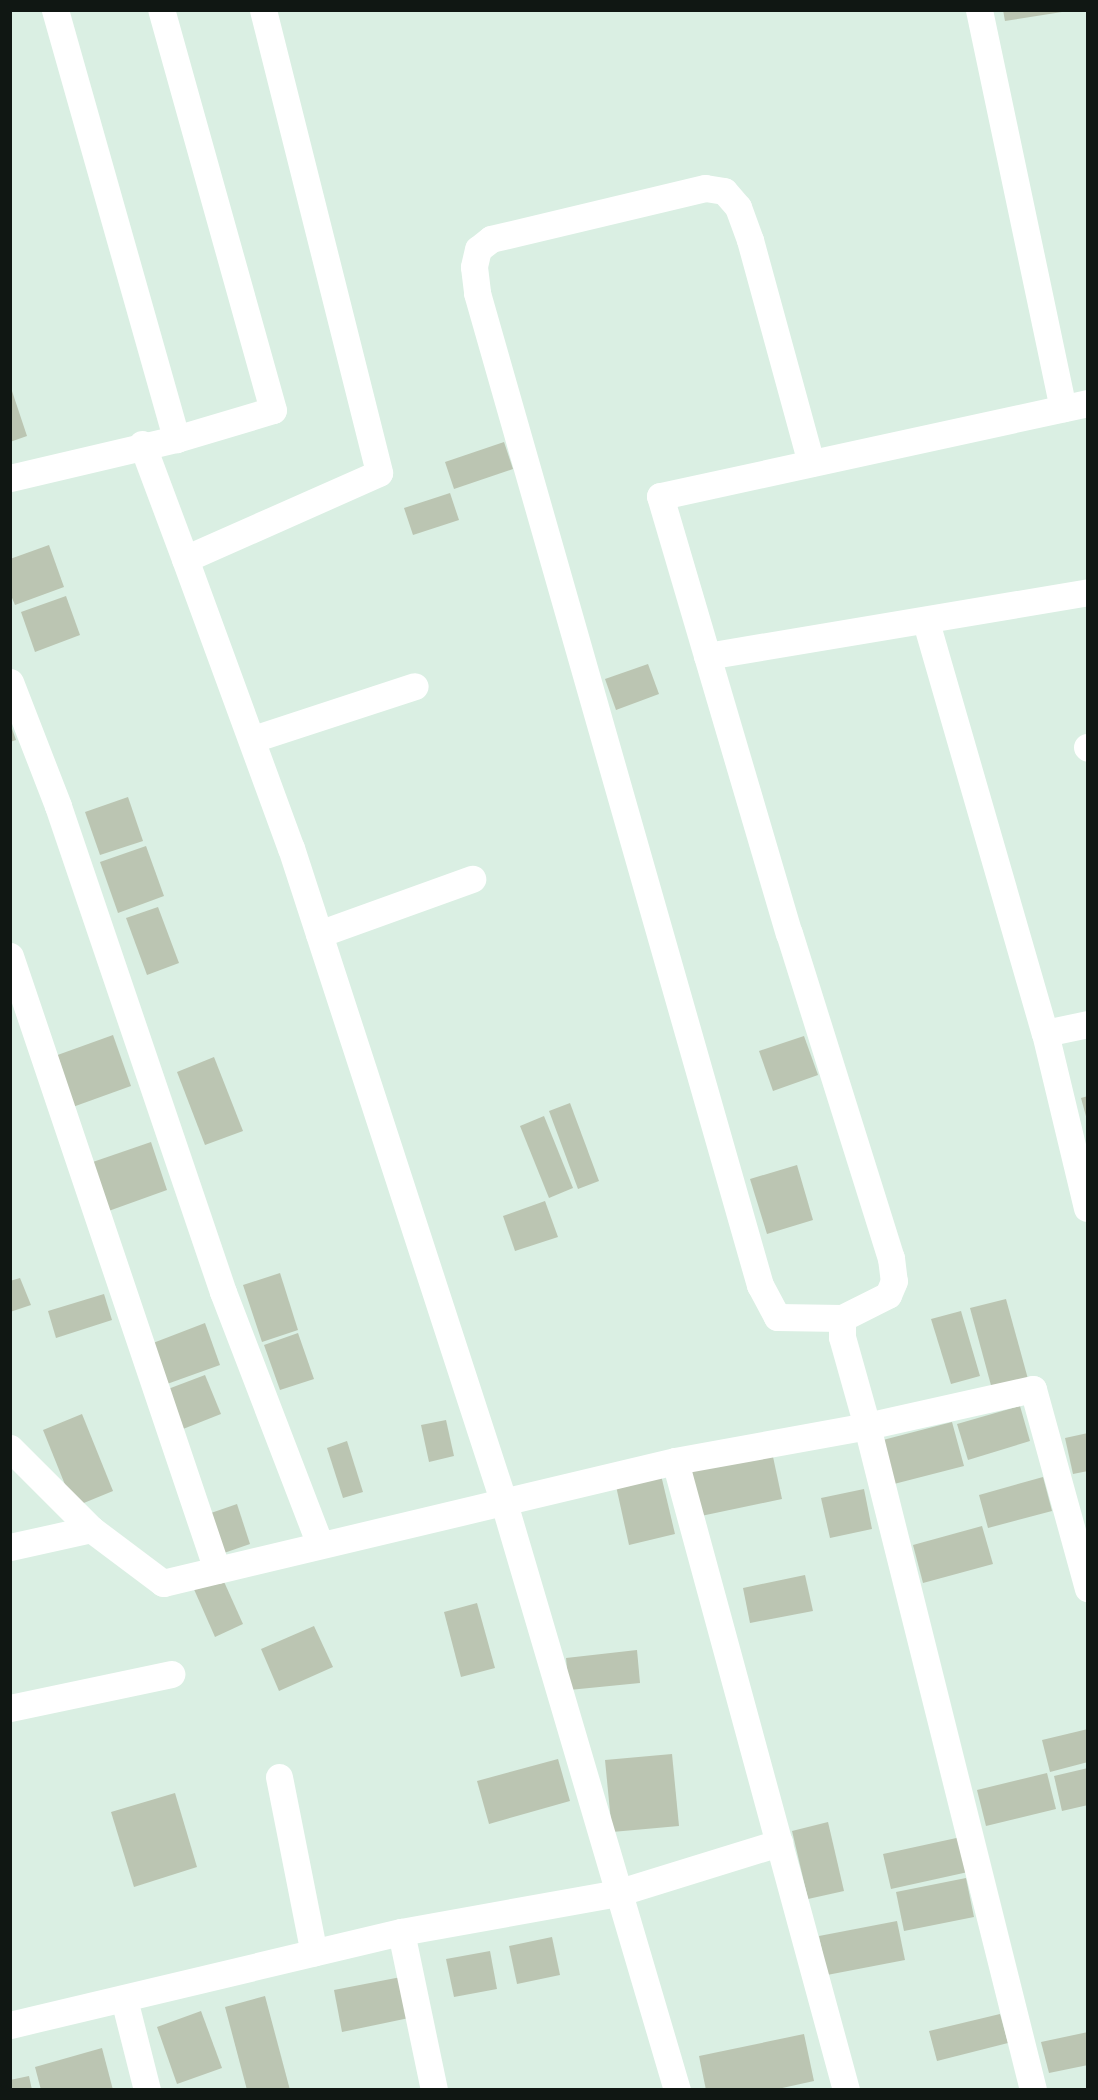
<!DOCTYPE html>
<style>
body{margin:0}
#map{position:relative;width:1098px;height:2100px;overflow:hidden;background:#daefe3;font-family:"PT Sans Narrow",sans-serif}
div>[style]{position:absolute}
.building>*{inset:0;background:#bbc5b2}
.minor>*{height:27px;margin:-13.5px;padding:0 13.5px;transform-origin:13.5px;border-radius:13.5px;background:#fff}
span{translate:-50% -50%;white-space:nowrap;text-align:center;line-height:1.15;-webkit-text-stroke:4.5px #e7fdf1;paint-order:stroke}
.frame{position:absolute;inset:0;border:12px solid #101713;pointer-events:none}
</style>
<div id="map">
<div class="building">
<i style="clip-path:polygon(1003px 10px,1062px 10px,1062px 12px,1005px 21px)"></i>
<i style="clip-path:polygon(10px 385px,27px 436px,10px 442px)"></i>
<i style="clip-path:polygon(504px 442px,513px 469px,454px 489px,445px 462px)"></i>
<i style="clip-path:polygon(450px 493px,459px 520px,413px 535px,404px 508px)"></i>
<i style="clip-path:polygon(49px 545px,64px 587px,15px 605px,10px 593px,10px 559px)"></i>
<i style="clip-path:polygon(66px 596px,80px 635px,35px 652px,21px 612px)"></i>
<i style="clip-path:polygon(648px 664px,659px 694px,616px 710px,605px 679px)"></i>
<i style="clip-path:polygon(10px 723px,16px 740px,10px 742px)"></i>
<i style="clip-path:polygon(128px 797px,143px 841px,100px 855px,85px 812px)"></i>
<i style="clip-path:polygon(146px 846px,164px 896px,118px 913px,100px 862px)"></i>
<i style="clip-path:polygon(158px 907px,179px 963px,147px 975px,126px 918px)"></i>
<i style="clip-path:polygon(113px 1035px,131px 1086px,70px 1108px,52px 1057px)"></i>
<i style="clip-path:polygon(804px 1036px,818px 1075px,773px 1091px,759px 1051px)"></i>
<i style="clip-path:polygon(214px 1057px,243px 1131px,205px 1145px,177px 1072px)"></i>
<i style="clip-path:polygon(1088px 1096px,1088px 1120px,1087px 1120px,1081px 1098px)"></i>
<i style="clip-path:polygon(570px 1103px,599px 1181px,578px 1189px,549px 1111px)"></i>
<i style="clip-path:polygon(544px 1116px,573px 1188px,549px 1198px,520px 1126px)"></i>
<i style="clip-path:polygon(151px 1142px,167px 1190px,103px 1213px,87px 1164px)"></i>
<i style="clip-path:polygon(797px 1165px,813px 1220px,767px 1234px,750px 1179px)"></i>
<i style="clip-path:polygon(545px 1201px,558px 1237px,515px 1251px,503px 1216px)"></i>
<i style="clip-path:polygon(280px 1273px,298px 1330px,262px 1342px,243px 1285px)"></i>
<i style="clip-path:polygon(20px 1278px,31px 1305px,10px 1312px,10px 1281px)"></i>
<i style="clip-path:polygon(104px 1294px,112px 1320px,56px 1338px,48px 1311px)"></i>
<i style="clip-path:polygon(1006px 1299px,1028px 1379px,992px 1389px,970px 1308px)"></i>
<i style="clip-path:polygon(961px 1311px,980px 1376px,951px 1384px,931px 1319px)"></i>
<i style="clip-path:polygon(205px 1323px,220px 1365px,167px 1384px,153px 1343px)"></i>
<i style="clip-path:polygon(298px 1333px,314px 1379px,280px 1390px,264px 1345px)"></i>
<i style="clip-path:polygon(205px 1375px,221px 1414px,183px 1429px,168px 1389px)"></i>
<i style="clip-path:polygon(1020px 1406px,1030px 1441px,968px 1460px,957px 1424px)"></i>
<i style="clip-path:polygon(82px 1414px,113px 1491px,74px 1507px,43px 1430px)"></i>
<i style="clip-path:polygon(446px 1420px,454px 1456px,429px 1462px,421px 1425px)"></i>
<i style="clip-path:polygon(952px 1422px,964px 1466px,894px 1484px,883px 1440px)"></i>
<i style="clip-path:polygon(1088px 1433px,1088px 1471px,1073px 1474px,1065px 1438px)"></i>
<i style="clip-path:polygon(347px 1441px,363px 1492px,343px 1498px,327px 1448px)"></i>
<i style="clip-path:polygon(772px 1452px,782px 1499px,701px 1516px,691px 1469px)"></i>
<i style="clip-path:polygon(661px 1475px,675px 1534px,629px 1545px,616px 1486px)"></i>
<i style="clip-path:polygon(1043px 1477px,1052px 1511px,988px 1528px,979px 1495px)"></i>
<i style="clip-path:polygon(864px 1489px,872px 1529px,830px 1538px,821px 1498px)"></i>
<i style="clip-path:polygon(237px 1504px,250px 1544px,224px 1553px,211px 1513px)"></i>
<i style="clip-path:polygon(982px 1526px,993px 1564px,923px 1583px,913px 1545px)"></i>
<i style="clip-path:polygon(221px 1575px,243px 1624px,215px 1637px,193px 1587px)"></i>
<i style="clip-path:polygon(805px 1575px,813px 1611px,750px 1623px,743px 1588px)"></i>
<i style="clip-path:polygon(477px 1603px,495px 1668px,461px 1677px,444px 1612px)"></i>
<i style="clip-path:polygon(314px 1626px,333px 1667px,279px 1691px,261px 1649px)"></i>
<i style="clip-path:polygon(637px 1650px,640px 1683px,569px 1690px,566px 1658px)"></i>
<i style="clip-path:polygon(1088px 1729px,1088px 1762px,1050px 1772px,1042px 1740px)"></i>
<i style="clip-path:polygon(672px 1754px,679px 1826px,612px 1832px,605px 1760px)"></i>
<i style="clip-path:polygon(558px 1759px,570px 1801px,489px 1824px,477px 1781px)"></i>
<i style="clip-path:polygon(1088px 1768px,1088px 1805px,1062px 1811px,1054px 1776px)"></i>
<i style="clip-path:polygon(1047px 1773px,1056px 1809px,986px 1826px,977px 1790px)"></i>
<i style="clip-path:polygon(175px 1793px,197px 1867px,134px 1887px,111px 1812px)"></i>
<i style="clip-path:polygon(828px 1822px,844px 1891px,808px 1899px,792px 1831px)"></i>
<i style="clip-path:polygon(961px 1837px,968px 1872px,891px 1889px,883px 1854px)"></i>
<i style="clip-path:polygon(966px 1878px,974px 1917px,904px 1931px,896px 1892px)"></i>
<i style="clip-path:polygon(897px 1921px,905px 1960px,827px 1975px,819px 1936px)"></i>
<i style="clip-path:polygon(552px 1937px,560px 1975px,517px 1984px,509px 1946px)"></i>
<i style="clip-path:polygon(490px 1951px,497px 1989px,454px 1997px,446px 1959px)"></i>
<i style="clip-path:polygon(401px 1977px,409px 2018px,342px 2032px,334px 1990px)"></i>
<i style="clip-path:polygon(265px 1996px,290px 2090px,247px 2090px,225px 2007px)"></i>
<i style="clip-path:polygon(201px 2011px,222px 2068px,177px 2084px,157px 2027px)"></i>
<i style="clip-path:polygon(1000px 2014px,1008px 2043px,937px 2061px,929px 2031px)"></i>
<i style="clip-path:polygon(1088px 2032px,1088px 2065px,1049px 2073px,1041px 2042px)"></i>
<i style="clip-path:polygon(804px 2034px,814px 2081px,773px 2090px,706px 2090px,699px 2056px)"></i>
<i style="clip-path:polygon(102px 2048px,113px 2090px,41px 2090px,35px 2067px)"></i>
<i style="clip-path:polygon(29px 2076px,32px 2090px,10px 2090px,10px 2080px)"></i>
</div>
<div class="minor">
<i style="left:55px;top:10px;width:446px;rotate:74.2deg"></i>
<i style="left:263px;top:10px;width:477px;rotate:75.9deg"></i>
<i style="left:379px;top:473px;width:212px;rotate:156.1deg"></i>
<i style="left:185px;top:559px;width:308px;rotate:69.9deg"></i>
<i style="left:291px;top:848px;width:689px;rotate:71.99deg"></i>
<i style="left:504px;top:1503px;width:612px;rotate:73.58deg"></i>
<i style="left:979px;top:10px;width:407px;rotate:78.1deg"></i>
<i style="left:1088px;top:403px;width:438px;rotate:167.7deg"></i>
<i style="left:660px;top:496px;width:456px;rotate:73.6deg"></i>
<i style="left:789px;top:933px;width:341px;rotate:72.6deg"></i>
<i style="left:891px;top:1258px;width:23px;rotate:83deg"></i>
<i style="left:894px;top:1281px;width:15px;rotate:113deg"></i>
<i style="left:888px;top:1295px;width:51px;rotate:153.4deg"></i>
<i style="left:842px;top:1318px;width:19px;rotate:90deg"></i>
<i style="left:842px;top:1337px;width:92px;rotate:74.3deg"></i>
<i style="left:867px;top:1426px;width:170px;rotate:-12.6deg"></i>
<i style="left:1033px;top:1389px;width:207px;rotate:74.6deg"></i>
<i style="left:142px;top:444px;width:123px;rotate:69.5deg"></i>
<i style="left:811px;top:463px;width:231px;rotate:-105.3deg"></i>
<i style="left:750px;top:240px;width:35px;rotate:-110deg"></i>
<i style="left:738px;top:207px;width:21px;rotate:-131deg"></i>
<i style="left:724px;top:191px;width:19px;rotate:-171deg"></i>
<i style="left:705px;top:188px;width:220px;rotate:166.6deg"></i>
<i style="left:491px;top:239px;width:16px;rotate:142deg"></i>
<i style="left:478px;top:249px;width:18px;rotate:103deg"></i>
<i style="left:474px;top:267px;width:26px;rotate:83deg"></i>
<i style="left:477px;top:293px;width:1032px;rotate:74.08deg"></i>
<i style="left:760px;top:1285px;width:36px;rotate:62deg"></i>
<i style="left:777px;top:1317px;width:65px;rotate:0.9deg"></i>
<i style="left:10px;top:478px;width:171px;rotate:-13.2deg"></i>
<i style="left:176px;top:439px;width:101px;rotate:-16.6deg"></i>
<i style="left:273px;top:410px;width:415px;rotate:-105.6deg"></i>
<i style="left:926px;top:622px;width:428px;rotate:73.9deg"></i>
<i style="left:1045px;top:1033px;width:180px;rotate:76.5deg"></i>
<i style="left:707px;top:656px;width:386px;rotate:-9.5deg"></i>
<i style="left:10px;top:682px;width:133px;rotate:68.8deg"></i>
<i style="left:58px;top:806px;width:513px;rotate:71.25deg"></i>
<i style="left:223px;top:1292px;width:271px;rotate:69deg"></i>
<i style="left:253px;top:739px;width:170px;rotate:-18.1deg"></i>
<i style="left:1087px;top:747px;width:1px;rotate:45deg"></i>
<i style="left:319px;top:934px;width:163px;rotate:-19.8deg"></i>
<i style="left:10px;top:956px;width:648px;rotate:71.37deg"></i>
<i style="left:1045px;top:1033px;width:44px;rotate:-11.8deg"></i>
<i style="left:10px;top:1448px;width:115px;rotate:45deg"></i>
<i style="left:91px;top:1529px;width:90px;rotate:36.9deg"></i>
<i style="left:163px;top:1583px;width:526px;rotate:-13.4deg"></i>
<i style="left:675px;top:1461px;width:195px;rotate:-10.3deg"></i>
<i style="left:867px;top:1426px;width:684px;rotate:75.96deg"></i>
<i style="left:675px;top:1461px;width:652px;rotate:74.79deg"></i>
<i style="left:10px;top:1547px;width:83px;rotate:-12.5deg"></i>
<i style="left:10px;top:1708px;width:165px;rotate:-11.9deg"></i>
<i style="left:279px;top:1777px;width:179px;rotate:78.8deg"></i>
<i style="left:401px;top:1932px;width:161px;rotate:78.2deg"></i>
<i style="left:124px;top:1999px;width:94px;rotate:75.8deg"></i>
<i style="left:10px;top:2025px;width:402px;rotate:-13.4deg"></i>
<i style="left:401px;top:1932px;width:219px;rotate:-10.2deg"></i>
<i style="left:617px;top:1893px;width:170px;rotate:-17.2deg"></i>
</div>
<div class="frame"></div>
</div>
